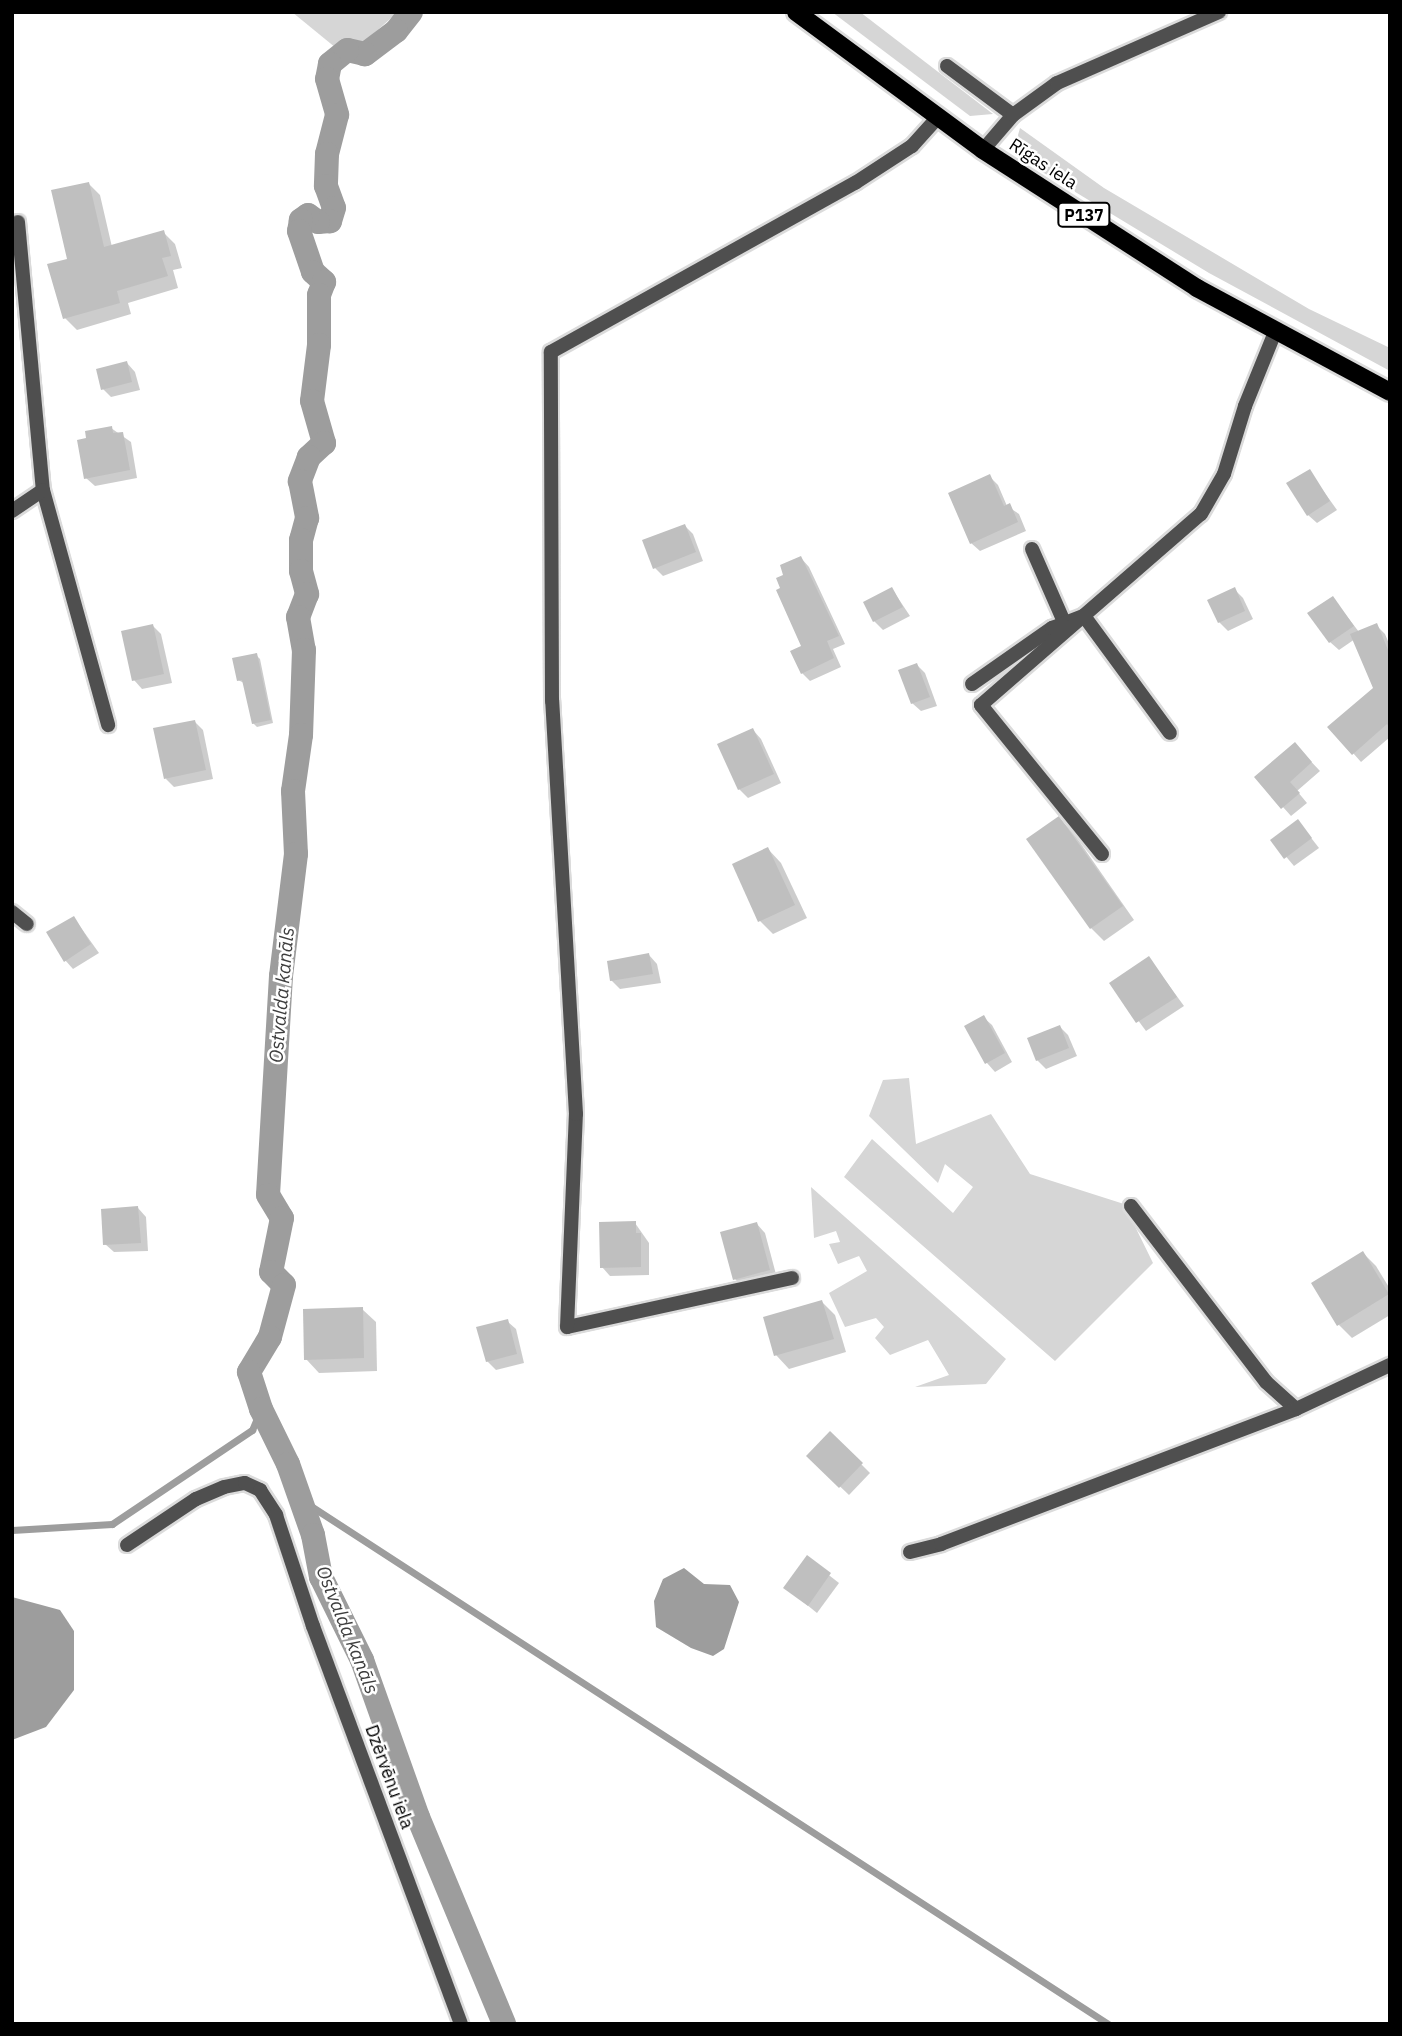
<!DOCTYPE html>
<meta charset="utf-8">
<style>
body{margin:0}
#map{position:relative;width:1402px;height:2036px;overflow:hidden;background:#fff;font-family:"IBM Plex Sans",sans-serif}
div>[style]{position:absolute}
.green>*{inset:0;background:#d6d6d6}
.water>*{inset:0;background:#9d9d9d}
.shadow>*{inset:0;background:#0003}
.stream>*{height:7px;margin:-3.5px;padding:0 3.5px;transform-origin:3.5px;border-radius:3.5px;background:#9d9d9d}
.canal>*{height:24px;margin:-12px;padding:0 12px;transform-origin:12px;border-radius:12px;background:#9d9d9d}
.building>*{inset:0;background:#bfbfbf}
.roads{filter:drop-shadow(2px 0 #dbdbdb) drop-shadow(-2px 0 #dbdbdb) drop-shadow(0 2px #dbdbdb) drop-shadow(0 -2px #dbdbdb)}
.service>*{height:14px;margin:-7px;padding:0 7px;transform-origin:7px;border-radius:7px;background:#4f4f4f}
.minor>*{height:14px;margin:-7px;padding:0 7px;transform-origin:7px;border-radius:7px;background:#4f4f4f}
.primary>*{height:18px;margin:-9px;padding:0 9px;transform-origin:9px;border-radius:9px;background:#000}
span{translate:-50% -50%;white-space:nowrap;text-align:center;line-height:1.15;-webkit-text-stroke:5px #fff;paint-order:stroke}
.shield-label span{padding:2px 5px;background:#fff;border:2px solid;border-radius:5px;-webkit-text-stroke-width:0}
.shield-label{font-size:16px;color:#000;font-weight:700}
.street-label{font-size:18px;color:#000}
.water-label{font-size:19px;color:#3e3e3e;font-style:italic}
.frame{position:absolute;inset:0;border:14px solid #000;pointer-events:none}
</style>
<div id="map">
<div class="green">
<i style="clip-path:polygon(292px 12px,398px 12px,347px 57px)"></i>
<i style="clip-path:polygon(832px 12px,860px 12px,993px 114px,970px 116px)"></i>
<i style="clip-path:polygon(1020px 128px,1104px 188px,1309px 309px,1390px 348px,1390px 371px,1209px 273px,1039px 170px,1026px 160px,1021px 149px,1018px 135px)"></i>
<i style="clip-path:polygon(909px 1078px,916px 1144px,991px 1114px,1030px 1174px,1124px 1204px,1153px 1263px,1055px 1361px,844px 1177px,872px 1139px,953px 1213px,973px 1187px,945px 1164px,938px 1183px,869px 1116px,883px 1080px)"></i>
<i style="clip-path:polygon(811px 1187px,1006px 1359px,986px 1384px,915px 1387px,949px 1375px,928px 1340px,890px 1355px,875px 1338px,884px 1327px,876px 1318px,845px 1327px,829px 1293px,867px 1271px,859px 1256px,838px 1264px,829px 1244px,840px 1242px,836px 1231px,814px 1238px)"></i>
</div>
<div class="water">
<i style="clip-path:polygon(684px 1568px,704px 1584px,730px 1585px,739px 1602px,724px 1649px,713px 1656px,691px 1648px,656px 1627px,654px 1601px,663px 1579px)"></i>
<i style="clip-path:polygon(12px 1597px,60px 1610px,74px 1631px,74px 1690px,46px 1727px,12px 1740px)"></i>
</div>
<div class="shadow">
<i style="clip-path:polygon(88px 183px,100px 195px,112px 247px,163px 232px,175px 244px,182px 268px,173px 270px,178px 288px,128px 303px,131px 314px,77px 330px,65px 318px,69px 260px)"></i>
<i style="clip-path:polygon(127px 363px,135px 372px,140px 390px,111px 397px,103px 389px)"></i>
<i style="clip-path:polygon(111px 428px,131px 442px,137px 478px,95px 486px,86px 478px)"></i>
<i style="clip-path:polygon(1309px 471px,1337px 510px,1317px 523px,1308px 515px)"></i>
<i style="clip-path:polygon(990px 477px,998px 485px,1007px 506px,1019px 514px,1026px 531px,980px 551px,971px 543px)"></i>
<i style="clip-path:polygon(685px 526px,693px 534px,703px 561px,663px 576px,655px 568px)"></i>
<i style="clip-path:polygon(801px 558px,809px 567px,845px 644px,833px 649px,841px 667px,810px 681px,802px 673px,803px 647px,786px 576px)"></i>
<i style="clip-path:polygon(892px 589px,910px 616px,883px 630px,874px 621px)"></i>
<i style="clip-path:polygon(1234px 589px,1243px 598px,1253px 619px,1228px 631px,1219px 622px)"></i>
<i style="clip-path:polygon(1333px 598px,1359px 632px,1376px 625px,1385px 634px,1390px 646px,1390px 737px,1361px 762px,1353px 753px,1375px 689px,1355px 639px,1339px 650px,1330px 642px)"></i>
<i style="clip-path:polygon(153px 626px,161px 634px,172px 683px,142px 689px,134px 680px)"></i>
<i style="clip-path:polygon(256px 655px,260px 659px,273px 723px,257px 727px,253px 723px,244px 683px,238px 680px)"></i>
<i style="clip-path:polygon(917px 665px,925px 673px,937px 706px,921px 711px,912px 703px)"></i>
<i style="clip-path:polygon(195px 722px,203px 730px,213px 779px,174px 787px,166px 779px)"></i>
<i style="clip-path:polygon(753px 730px,761px 739px,781px 783px,748px 798px,739px 789px)"></i>
<i style="clip-path:polygon(1303px 753px,1320px 771px,1297px 791px,1307px 803px,1291px 816px,1256px 777px)"></i>
<i style="clip-path:polygon(1059px 818px,1072px 831px,1134px 920px,1104px 941px,1091px 928px)"></i>
<i style="clip-path:polygon(1298px 821px,1319px 848px,1294px 866px,1272px 840px)"></i>
<i style="clip-path:polygon(768px 849px,781px 863px,807px 918px,773px 934px,760px 921px)"></i>
<i style="clip-path:polygon(74px 918px,99px 953px,73px 969px,65px 960px)"></i>
<i style="clip-path:polygon(649px 955px,657px 964px,661px 983px,620px 989px,611px 980px)"></i>
<i style="clip-path:polygon(1149px 958px,1184px 1006px,1146px 1031px,1111px 984px)"></i>
<i style="clip-path:polygon(983px 1017px,992px 1025px,1012px 1062px,995px 1072px,987px 1063px,967px 1027px)"></i>
<i style="clip-path:polygon(1060px 1027px,1068px 1035px,1077px 1056px,1046px 1069px,1037px 1060px)"></i>
<i style="clip-path:polygon(138px 1208px,146px 1217px,148px 1251px,114px 1252px,105px 1244px)"></i>
<i style="clip-path:polygon(635px 1223px,649px 1243px,649px 1275px,610px 1276px,602px 1267px)"></i>
<i style="clip-path:polygon(757px 1224px,765px 1233px,777px 1278px,743px 1287px,735px 1279px)"></i>
<i style="clip-path:polygon(1363px 1253px,1376px 1266px,1390px 1289px,1390px 1315px,1352px 1338px,1339px 1325px)"></i>
<i style="clip-path:polygon(822px 1302px,835px 1315px,846px 1352px,789px 1369px,776px 1355px)"></i>
<i style="clip-path:polygon(362px 1309px,376px 1322px,377px 1371px,319px 1373px,306px 1359px)"></i>
<i style="clip-path:polygon(507px 1321px,516px 1329px,524px 1363px,496px 1370px,487px 1361px)"></i>
<i style="clip-path:polygon(830px 1433px,870px 1473px,849px 1495px,808px 1456px)"></i>
<i style="clip-path:polygon(807px 1558px,839px 1583px,817px 1613px,786px 1588px)"></i>
</div>
<div class="stream">
<i style="left:300px;top:1499px;width:964px;rotate:33.01deg"></i>
<i style="left:12px;top:1530px;width:100px;rotate:-3.4deg"></i>
<i style="left:112px;top:1524px;width:169px;rotate:-33.9deg"></i>
<i style="left:252px;top:1430px;width:23px;rotate:-67deg"></i>
</div>
<div class="canal">
<i style="left:411px;top:12px;width:24px;rotate:128deg"></i>
<i style="left:396px;top:31px;width:39px;rotate:143deg"></i>
<i style="left:365px;top:54px;width:18px;rotate:-167deg"></i>
<i style="left:347px;top:50px;width:22px;rotate:141deg"></i>
<i style="left:330px;top:64px;width:15px;rotate:101deg"></i>
<i style="left:327px;top:79px;width:37px;rotate:74deg"></i>
<i style="left:337px;top:115px;width:40px;rotate:104.4deg"></i>
<i style="left:327px;top:154px;width:32px;rotate:92deg"></i>
<i style="left:326px;top:186px;width:23px;rotate:70deg"></i>
<i style="left:334px;top:208px;width:14px;rotate:107deg"></i>
<i style="left:330px;top:221px;width:12px;rotate:175deg"></i>
<i style="left:318px;top:222px;width:12px;rotate:-145deg"></i>
<i style="left:308px;top:215px;width:9px;rotate:144deg"></i>
<i style="left:301px;top:220px;width:11px;rotate:100deg"></i>
<i style="left:299px;top:231px;width:43px;rotate:71.1deg"></i>
<i style="left:313px;top:272px;width:15px;rotate:42deg"></i>
<i style="left:324px;top:282px;width:14px;rotate:111deg"></i>
<i style="left:319px;top:295px;width:50px;rotate:90deg"></i>
<i style="left:319px;top:345px;width:56px;rotate:97.1deg"></i>
<i style="left:312px;top:401px;width:44px;rotate:74.1deg"></i>
<i style="left:324px;top:443px;width:21px;rotate:137deg"></i>
<i style="left:309px;top:457px;width:26px;rotate:111deg"></i>
<i style="left:300px;top:481px;width:38px;rotate:79deg"></i>
<i style="left:307px;top:518px;width:23px;rotate:105deg"></i>
<i style="left:301px;top:540px;width:31px;rotate:90deg"></i>
<i style="left:301px;top:571px;width:24px;rotate:75deg"></i>
<i style="left:307px;top:594px;width:25px;rotate:111deg"></i>
<i style="left:298px;top:617px;width:34px;rotate:80deg"></i>
<i style="left:304px;top:650px;width:85px;rotate:92deg"></i>
<i style="left:301px;top:735px;width:57px;rotate:98.1deg"></i>
<i style="left:293px;top:791px;width:63px;rotate:87.3deg"></i>
<i style="left:296px;top:854px;width:123px;rotate:97deg"></i>
<i style="left:281px;top:976px;width:219px;rotate:93.4deg"></i>
<i style="left:268px;top:1195px;width:27px;rotate:59deg"></i>
<i style="left:282px;top:1218px;width:55px;rotate:101.5deg"></i>
<i style="left:271px;top:1272px;width:18px;rotate:45deg"></i>
<i style="left:284px;top:1285px;width:54px;rotate:105.1deg"></i>
<i style="left:270px;top:1337px;width:41px;rotate:121deg"></i>
<i style="left:249px;top:1372px;width:39px;rotate:72deg"></i>
<i style="left:261px;top:1409px;width:61px;rotate:63.9deg"></i>
<i style="left:288px;top:1464px;width:75px;rotate:70.6deg"></i>
<i style="left:313px;top:1535px;width:43px;rotate:79.2deg"></i>
<i style="left:321px;top:1577px;width:93px;rotate:63.7deg"></i>
<i style="left:362px;top:1660px;width:167px;rotate:70.4deg"></i>
<i style="left:418px;top:1817px;width:224px;rotate:67.4deg"></i>
</div>
<div class="building">
<i style="clip-path:polygon(89px 182px,104px 247px,164px 230px,171px 256px,162px 258px,168px 276px,117px 291px,120px 303px,63px 319px,47px 264px,67px 259px,51px 190px)"></i>
<i style="clip-path:polygon(127px 361px,132px 382px,101px 390px,96px 369px)"></i>
<i style="clip-path:polygon(112px 426px,113px 433px,123px 432px,130px 470px,84px 479px,77px 440px,86px 438px,85px 431px)"></i>
<i style="clip-path:polygon(1310px 469px,1330px 501px,1307px 516px,1286px 483px)"></i>
<i style="clip-path:polygon(990px 474px,1004px 506px,1010px 503px,1018px 522px,970px 544px,948px 493px)"></i>
<i style="clip-path:polygon(685px 524px,696px 552px,653px 569px,642px 540px)"></i>
<i style="clip-path:polygon(801px 556px,839px 636px,827px 641px,834px 658px,801px 674px,790px 651px,801px 646px,776px 590px,780px 588px,776px 578px,783px 575px,780px 565px)"></i>
<i style="clip-path:polygon(892px 587px,903px 607px,873px 622px,863px 602px)"></i>
<i style="clip-path:polygon(1235px 587px,1245px 611px,1218px 623px,1207px 600px)"></i>
<i style="clip-path:polygon(1333px 596px,1354px 626px,1329px 643px,1307px 613px)"></i>
<i style="clip-path:polygon(1377px 623px,1390px 655px,1390px 729px,1387px 724px,1352px 755px,1327px 727px,1373px 688px,1350px 634px)"></i>
<i style="clip-path:polygon(153px 624px,164px 674px,132px 681px,121px 631px)"></i>
<i style="clip-path:polygon(257px 653px,271px 720px,252px 724px,242px 680px,237px 681px,232px 658px)"></i>
<i style="clip-path:polygon(917px 663px,930px 697px,911px 704px,898px 670px)"></i>
<i style="clip-path:polygon(195px 720px,206px 770px,164px 779px,153px 728px)"></i>
<i style="clip-path:polygon(753px 728px,774px 774px,738px 790px,717px 744px)"></i>
<i style="clip-path:polygon(1295px 742px,1312px 762px,1290px 782px,1300px 793px,1281px 809px,1254px 777px)"></i>
<i style="clip-path:polygon(1059px 816px,1123px 906px,1090px 929px,1026px 839px)"></i>
<i style="clip-path:polygon(1298px 819px,1312px 838px,1284px 859px,1270px 840px)"></i>
<i style="clip-path:polygon(768px 847px,795px 905px,758px 922px,732px 864px)"></i>
<i style="clip-path:polygon(74px 916px,91px 944px,64px 962px,46px 932px)"></i>
<i style="clip-path:polygon(649px 953px,653px 974px,610px 981px,607px 961px)"></i>
<i style="clip-path:polygon(1149px 956px,1177px 997px,1136px 1023px,1109px 983px)"></i>
<i style="clip-path:polygon(984px 1015px,1005px 1053px,985px 1064px,964px 1026px)"></i>
<i style="clip-path:polygon(1060px 1025px,1069px 1048px,1036px 1061px,1027px 1038px)"></i>
<i style="clip-path:polygon(138px 1206px,141px 1243px,103px 1245px,101px 1209px)"></i>
<i style="clip-path:polygon(636px 1221px,636px 1233px,641px 1233px,641px 1267px,600px 1268px,599px 1222px)"></i>
<i style="clip-path:polygon(757px 1222px,770px 1270px,733px 1280px,720px 1232px)"></i>
<i style="clip-path:polygon(1363px 1251px,1389px 1294px,1337px 1326px,1311px 1283px)"></i>
<i style="clip-path:polygon(822px 1300px,834px 1339px,774px 1356px,763px 1317px)"></i>
<i style="clip-path:polygon(363px 1307px,364px 1358px,304px 1360px,303px 1309px)"></i>
<i style="clip-path:polygon(508px 1319px,517px 1354px,486px 1362px,476px 1327px)"></i>
<i style="clip-path:polygon(830px 1431px,863px 1463px,839px 1488px,806px 1456px)"></i>
<i style="clip-path:polygon(807px 1555px,831px 1573px,808px 1606px,783px 1588px)"></i>
</div>
<div class="roads">
<div class="service">
<i style="left:947px;top:66px;width:82px;rotate:36.6deg"></i>
<i style="left:1032px;top:549px;width:80px;rotate:66.3deg"></i>
<i style="left:972px;top:684px;width:98px;rotate:-35deg"></i>
<i style="left:1052px;top:628px;width:34px;rotate:-21deg"></i>
<i style="left:1084px;top:616px;width:145px;rotate:53.7deg"></i>
</div>
<div class="minor">
<i style="left:983px;top:150px;width:46px;rotate:-49.4deg"></i>
<i style="left:1013px;top:115px;width:54px;rotate:-36deg"></i>
<i style="left:1057px;top:83px;width:177px;rotate:-23.7deg"></i>
<i style="left:18px;top:222px;width:269px;rotate:84.7deg"></i>
<i style="left:43px;top:490px;width:244px;rotate:74.5deg"></i>
<i style="left:12px;top:511px;width:37px;rotate:-34deg"></i>
<i style="left:1102px;top:854px;width:192px;rotate:-129.1deg"></i>
<i style="left:981px;top:705px;width:291px;rotate:-41deg"></i>
<i style="left:1201px;top:514px;width:46px;rotate:-60.1deg"></i>
<i style="left:1224px;top:474px;width:71px;rotate:-72.8deg"></i>
<i style="left:1245px;top:406px;width:80px;rotate:-67.9deg"></i>
<i style="left:12px;top:912px;width:19px;rotate:39deg"></i>
<i style="left:1131px;top:1206px;width:222px;rotate:52.5deg"></i>
<i style="left:1266px;top:1382px;width:40px;rotate:42deg"></i>
<i style="left:792px;top:1278px;width:230px;rotate:167.7deg"></i>
<i style="left:567px;top:1327px;width:213px;rotate:-87.6deg"></i>
<i style="left:576px;top:1114px;width:414px;rotate:-93.3deg"></i>
<i style="left:552px;top:701px;width:349px;rotate:-90.2deg"></i>
<i style="left:551px;top:352px;width:348px;rotate:-29.1deg"></i>
<i style="left:855px;top:183px;width:68px;rotate:-33deg"></i>
<i style="left:912px;top:146px;width:38px;rotate:-48deg"></i>
<i style="left:127px;top:1545px;width:83px;rotate:-33.7deg"></i>
<i style="left:196px;top:1499px;width:30px;rotate:-23deg"></i>
<i style="left:224px;top:1487px;width:21px;rotate:-11deg"></i>
<i style="left:245px;top:1483px;width:17px;rotate:25deg"></i>
<i style="left:260px;top:1490px;width:30px;rotate:57deg"></i>
<i style="left:276px;top:1515px;width:117px;rotate:71.6deg"></i>
<i style="left:313px;top:1626px;width:425px;rotate:69.6deg"></i>
<i style="left:910px;top:1552px;width:32px;rotate:-14deg"></i>
<i style="left:941px;top:1544px;width:380px;rotate:-20.8deg"></i>
<i style="left:1296px;top:1409px;width:104px;rotate:-25.1deg"></i>
</div>
<div class="primary">
<i style="left:796px;top:12px;width:232px;rotate:36.4deg"></i>
<i style="left:983px;top:150px;width:255px;rotate:32.8deg"></i>
<i style="left:1197px;top:288px;width:219px;rotate:28.3deg"></i>
</div>
</div>
<div class="shield-label">
<span style="left:1084px;top:215px">P137</span>
</div>
<div class="street-label">
<span style="left:1043px;top:164px;rotate:33deg">Rīgas iela</span>
<span style="left:389px;top:1777px;rotate:70deg">Dzērvēnu iela</span>
</div>
<div class="water-label">
<span style="left:282px;top:995px;rotate:-85deg">Ostvalda kanāls</span>
<span style="left:347px;top:1630px;rotate:68deg">Ostvalda kanāls</span>
</div>
<div class="frame"></div>
</div>
